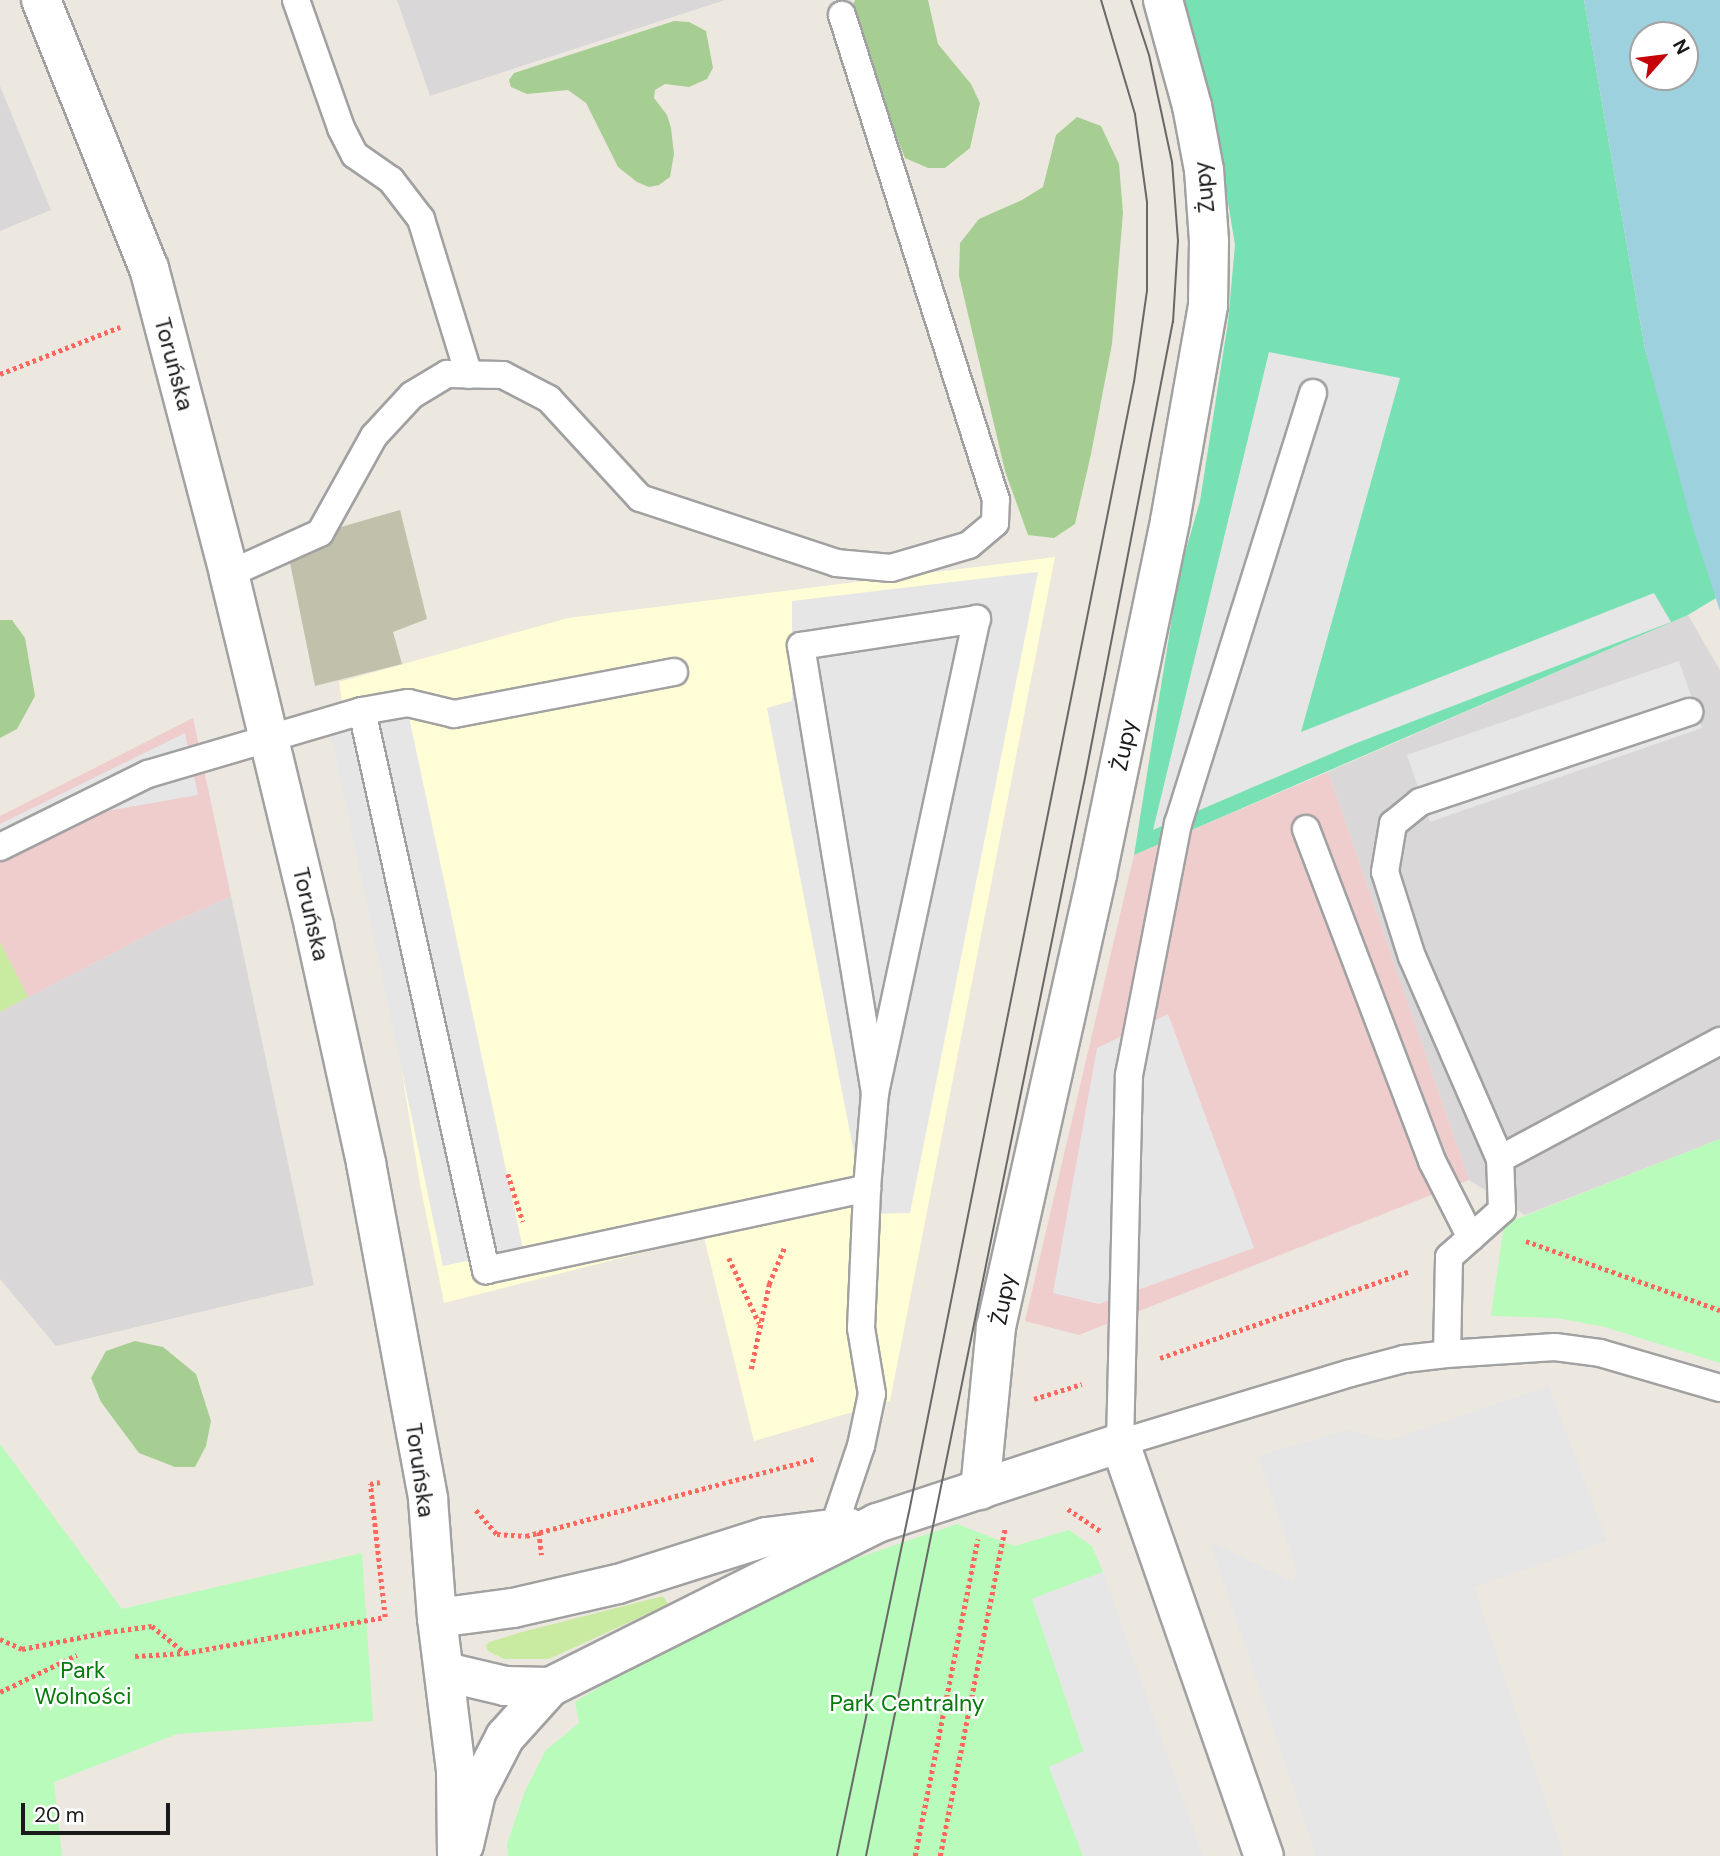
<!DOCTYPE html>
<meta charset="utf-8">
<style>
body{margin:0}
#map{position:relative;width:1720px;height:1856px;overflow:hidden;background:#ede8df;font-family:"DM Sans",sans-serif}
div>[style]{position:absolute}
.residential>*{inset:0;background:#d9d7d7}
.commercial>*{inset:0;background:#efcdcd}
.education>*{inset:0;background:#fffdd6}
.construction>*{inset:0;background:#c1c0ab}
.grass>*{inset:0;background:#c9eba1}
.forest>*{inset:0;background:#a6ce92}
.park>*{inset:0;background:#b8fbba}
.pitch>*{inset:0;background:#78e1b4}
.parking>*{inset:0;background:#e6e6e6}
.water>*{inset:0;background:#9dd1dd}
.path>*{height:4.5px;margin-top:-2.25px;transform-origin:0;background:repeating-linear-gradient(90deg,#ff675e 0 3.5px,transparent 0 7px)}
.roads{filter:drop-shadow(2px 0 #a1a1a1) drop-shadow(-2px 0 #a1a1a1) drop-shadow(0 2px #a1a1a1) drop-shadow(0 -2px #a1a1a1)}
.service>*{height:26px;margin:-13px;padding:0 13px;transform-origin:13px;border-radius:13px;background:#fff}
.minor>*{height:38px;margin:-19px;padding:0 19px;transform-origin:19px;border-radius:19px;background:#fff}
.tertiary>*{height:38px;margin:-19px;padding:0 19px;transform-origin:19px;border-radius:19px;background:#fff}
.tram>*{height:2px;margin:-1px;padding:0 1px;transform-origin:1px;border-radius:1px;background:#686868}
span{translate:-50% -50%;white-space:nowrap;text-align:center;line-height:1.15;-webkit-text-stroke:5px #fff;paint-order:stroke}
.street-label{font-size:23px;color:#1a1a1a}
.park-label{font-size:23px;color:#067a0b}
.north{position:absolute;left:1629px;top:21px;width:70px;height:70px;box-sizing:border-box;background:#fff;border:2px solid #a3a3a3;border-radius:50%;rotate:62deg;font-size:19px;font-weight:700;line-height:28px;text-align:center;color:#1a1a1a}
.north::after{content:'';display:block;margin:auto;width:24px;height:32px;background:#c50009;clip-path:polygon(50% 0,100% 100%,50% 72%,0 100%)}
.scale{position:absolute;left:21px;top:1803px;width:149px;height:32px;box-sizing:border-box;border:4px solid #1a1a1a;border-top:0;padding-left:9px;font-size:21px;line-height:24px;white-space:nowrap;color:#1a1a1a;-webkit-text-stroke:5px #fff;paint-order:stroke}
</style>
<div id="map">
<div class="residential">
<i style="clip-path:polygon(397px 0,725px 0,430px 96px)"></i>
<i style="clip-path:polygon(0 86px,51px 210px,0 231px)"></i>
<i style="clip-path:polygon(1688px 615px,1720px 670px,1720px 1139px,1525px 1215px,1469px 1180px,1328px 772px)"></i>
<i style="clip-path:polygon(231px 896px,314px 1285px,56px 1346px,0 1279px,0 1012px,163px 927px)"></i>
</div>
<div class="commercial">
<i style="clip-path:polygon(193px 718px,231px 896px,163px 927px,0 1012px,0 816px)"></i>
<i style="clip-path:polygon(1328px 772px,1469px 1180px,1079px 1335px,1025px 1321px,1134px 855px)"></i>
</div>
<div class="education">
<i style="clip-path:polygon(1055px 557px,890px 1401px,754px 1441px,704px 1237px,444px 1303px,420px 1184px,339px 682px,568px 618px)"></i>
</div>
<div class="construction">
<i style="clip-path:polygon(400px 510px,427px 619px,393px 632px,402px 664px,315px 686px,287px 548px,320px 533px)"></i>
</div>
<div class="grass">
<i style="clip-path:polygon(0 942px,28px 997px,0 1012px)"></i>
<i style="clip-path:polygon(663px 1596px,668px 1604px,660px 1608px,549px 1659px,504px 1659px,488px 1651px,486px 1646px,489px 1642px,522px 1632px)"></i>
</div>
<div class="forest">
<i style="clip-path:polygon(855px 0,928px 0,938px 44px,971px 84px,980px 103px,970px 148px,945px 168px,928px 168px,905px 158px,882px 100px,853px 5px)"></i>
<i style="clip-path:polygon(674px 21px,689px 22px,706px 31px,713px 68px,707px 79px,689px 87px,665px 84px,655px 90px,654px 98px,667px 115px,671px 128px,674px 154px,670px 177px,659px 185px,649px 187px,637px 182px,618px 167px,586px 103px,568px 90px,527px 94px,511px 87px,509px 80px,514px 73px)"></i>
<i style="clip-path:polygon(1077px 117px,1101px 126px,1119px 164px,1123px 213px,1112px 344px,1091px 454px,1075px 524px,1054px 538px,1028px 535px,1005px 471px,959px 276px,960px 243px,979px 219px,1022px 200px,1043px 187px,1056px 135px)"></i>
<i style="clip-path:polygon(0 620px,12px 620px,25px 638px,35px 696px,17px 729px,0 738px)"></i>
<i style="clip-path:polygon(135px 1341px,163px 1347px,196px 1374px,211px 1421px,206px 1446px,195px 1467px,175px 1467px,139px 1453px,101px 1402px,91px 1378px,106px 1351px)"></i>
</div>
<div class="park">
<i style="clip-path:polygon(1720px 1139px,1720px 1363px,1605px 1327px,1557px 1318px,1491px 1316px,1504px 1224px)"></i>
<i style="clip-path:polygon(0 1444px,122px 1609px,362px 1553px,373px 1721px,177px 1734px,54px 1782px,62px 1856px,0 1856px)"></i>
<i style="clip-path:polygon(957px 1524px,1014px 1546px,1069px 1530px,1092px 1546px,1103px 1572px,1032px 1599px,1084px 1752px,1049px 1767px,1083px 1856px,508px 1856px,507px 1844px,525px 1791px,546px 1750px,579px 1723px,575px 1702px,647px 1658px,825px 1569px)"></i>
</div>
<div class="pitch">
<i style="clip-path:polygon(1184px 0,1584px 0,1645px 349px,1716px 598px,1688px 615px,1134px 855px,1179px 574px,1200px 501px,1228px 322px,1235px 245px,1211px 99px)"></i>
</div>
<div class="parking">
<i style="clip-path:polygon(1269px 352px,1400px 378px,1301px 732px,1654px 593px,1671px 622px,1354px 744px,1153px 830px)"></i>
<i style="clip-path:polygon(1038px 572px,910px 1213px,854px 1214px,855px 1158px,767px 708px,792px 701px,792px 601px)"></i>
<i style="clip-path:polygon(1679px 661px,1702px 728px,1430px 822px,1407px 755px)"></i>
<i style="clip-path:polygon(407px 708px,523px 1249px,443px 1266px,329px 725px)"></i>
<i style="clip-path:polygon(185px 733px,198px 795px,107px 811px,0 862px,0 824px)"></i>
<i style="clip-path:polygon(1168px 1014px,1254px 1248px,1099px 1304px,1053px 1293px,1097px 1048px)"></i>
<i style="clip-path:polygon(1549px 1386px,1607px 1541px,1474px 1587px,1564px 1856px,1316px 1856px,1210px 1542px,1294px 1582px,1296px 1569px,1258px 1456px,1347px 1430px,1388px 1441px)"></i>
<i style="clip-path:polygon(1103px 1572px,1203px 1856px,1083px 1856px,1049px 1767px,1084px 1751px,1032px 1599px)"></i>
</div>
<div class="water">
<i style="clip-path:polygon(evenodd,1584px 0,1720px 0,1720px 611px,1693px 528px,1645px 349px,1584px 0,1643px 35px,1685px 35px,1685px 77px,1643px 77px,1643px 35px)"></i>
</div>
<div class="path">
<i style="left:0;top:374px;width:129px;rotate:-21.4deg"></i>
<i style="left:508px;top:1174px;width:50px;rotate:72.6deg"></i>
<i style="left:1526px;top:1241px;width:206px;rotate:19.6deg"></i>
<i style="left:729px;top:1258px;width:72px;rotate:65.2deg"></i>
<i style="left:1160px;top:1358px;width:265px;rotate:-19.2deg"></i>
<i style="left:751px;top:1369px;width:87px;rotate:-78deg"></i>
<i style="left:769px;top:1284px;width:41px;rotate:-67.2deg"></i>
<i style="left:1034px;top:1399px;width:50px;rotate:-17.4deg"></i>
<i style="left:1068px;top:1509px;width:40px;rotate:34deg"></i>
<i style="left:476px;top:1510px;width:32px;rotate:49deg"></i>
<i style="left:497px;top:1534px;width:29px;rotate:4deg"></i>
<i style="left:526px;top:1536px;width:301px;rotate:-15deg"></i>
<i style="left:539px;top:1532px;width:23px;rotate:83deg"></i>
<i style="left:0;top:1639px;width:24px;rotate:24deg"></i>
<i style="left:22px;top:1649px;width:87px;rotate:-11.3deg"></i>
<i style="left:107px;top:1632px;width:45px;rotate:-7.6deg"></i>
<i style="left:152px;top:1626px;width:41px;rotate:39.1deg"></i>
<i style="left:135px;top:1656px;width:50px;rotate:-3.4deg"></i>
<i style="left:185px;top:1653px;width:203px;rotate:-10.2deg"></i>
<i style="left:385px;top:1617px;width:134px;rotate:-96.4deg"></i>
<i style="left:370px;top:1484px;width:10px;rotate:-11deg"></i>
<i style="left:0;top:1692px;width:85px;rotate:-25.7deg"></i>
<i style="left:915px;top:1856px;width:323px;rotate:-78.8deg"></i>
<i style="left:940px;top:1856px;width:334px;rotate:-78.8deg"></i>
</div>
<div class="roads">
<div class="service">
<i style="left:296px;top:0;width:136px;rotate:70.6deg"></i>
<i style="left:341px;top:128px;width:30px;rotate:63deg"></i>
<i style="left:355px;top:155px;width:44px;rotate:34.8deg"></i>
<i style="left:391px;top:180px;width:49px;rotate:52.4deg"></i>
<i style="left:421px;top:219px;width:163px;rotate:72.9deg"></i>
<i style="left:1313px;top:393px;width:451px;rotate:107.4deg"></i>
<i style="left:1178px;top:823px;width:257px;rotate:101deg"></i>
<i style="left:1129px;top:1075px;width:368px;rotate:91.4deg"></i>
<i style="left:1120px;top:1443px;width:241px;rotate:-16.9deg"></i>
<i style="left:1351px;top:1373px;width:55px;rotate:-14.8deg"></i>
<i style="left:1404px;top:1359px;width:43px;rotate:-6.6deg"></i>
<i style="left:1447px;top:1354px;width:108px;rotate:-3.7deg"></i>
<i style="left:1555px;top:1347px;width:45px;rotate:7.6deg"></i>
<i style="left:1600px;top:1353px;width:125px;rotate:16.3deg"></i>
<i style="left:229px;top:574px;width:100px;rotate:-24.3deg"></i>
<i style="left:320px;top:533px;width:111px;rotate:-60.9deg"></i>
<i style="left:374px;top:436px;width:56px;rotate:-47.2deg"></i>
<i style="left:412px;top:395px;width:41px;rotate:-31deg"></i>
<i style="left:447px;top:374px;width:56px;rotate:1deg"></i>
<i style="left:503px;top:375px;width:52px;rotate:27.6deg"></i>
<i style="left:549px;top:399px;width:134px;rotate:47.4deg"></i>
<i style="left:640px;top:498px;width:206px;rotate:18.3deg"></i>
<i style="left:836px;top:563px;width:55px;rotate:5.2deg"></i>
<i style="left:891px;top:568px;width:81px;rotate:-16.4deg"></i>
<i style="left:969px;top:545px;width:34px;rotate:-40deg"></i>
<i style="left:995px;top:523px;width:23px;rotate:-88deg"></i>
<i style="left:996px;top:500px;width:509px;rotate:-107.62deg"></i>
<i style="left:362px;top:711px;width:573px;rotate:77.49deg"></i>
<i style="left:486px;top:1270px;width:390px;rotate:-12.1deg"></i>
<i style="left:867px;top:1188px;width:95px;rotate:-85.2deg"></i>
<i style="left:875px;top:1093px;width:485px;rotate:-77.9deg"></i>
<i style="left:977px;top:619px;width:178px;rotate:171.3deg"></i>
<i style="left:801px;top:646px;width:453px;rotate:80.6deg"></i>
<i style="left:1306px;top:829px;width:355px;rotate:69.2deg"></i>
<i style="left:1432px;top:1161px;width:86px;rotate:63.1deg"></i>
<i style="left:0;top:847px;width:165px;rotate:-26.3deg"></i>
<i style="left:148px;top:774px;width:223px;rotate:-16.4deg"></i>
<i style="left:362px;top:711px;width:47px;rotate:-9.9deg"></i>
<i style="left:408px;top:703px;width:47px;rotate:13.4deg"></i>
<i style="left:454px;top:714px;width:224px;rotate:-10.8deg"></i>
<i style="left:1500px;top:1159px;width:220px;rotate:-113.5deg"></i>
<i style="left:1412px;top:957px;width:89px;rotate:-107.6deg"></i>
<i style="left:1385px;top:872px;width:49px;rotate:-80.5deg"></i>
<i style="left:1393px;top:824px;width:35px;rotate:-39deg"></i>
<i style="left:1420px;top:802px;width:284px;rotate:-18.5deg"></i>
<i style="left:1447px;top:1354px;width:97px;rotate:-88.8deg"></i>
<i style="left:1449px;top:1257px;width:71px;rotate:-41.6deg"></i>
<i style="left:1502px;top:1210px;width:51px;rotate:-92.2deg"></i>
<i style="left:1500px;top:1159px;width:250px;rotate:-28.2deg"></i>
<i style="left:838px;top:1542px;width:14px;rotate:-111deg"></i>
<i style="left:833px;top:1529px;width:88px;rotate:-71.4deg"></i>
<i style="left:861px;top:1446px;width:53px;rotate:-78.1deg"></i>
<i style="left:872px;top:1394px;width:67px;rotate:-99.5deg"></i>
<i style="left:861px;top:1328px;width:140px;rotate:-87.5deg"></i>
</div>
<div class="minor">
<i style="left:980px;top:1490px;width:164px;rotate:-84.4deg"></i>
<i style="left:996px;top:1327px;width:464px;rotate:-77.4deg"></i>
<i style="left:1097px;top:874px;width:360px;rotate:-78.3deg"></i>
<i style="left:1170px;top:521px;width:219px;rotate:-80deg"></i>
<i style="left:1208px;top:305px;width:64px;rotate:-89.1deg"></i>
<i style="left:1209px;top:241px;width:71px;rotate:-94deg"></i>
<i style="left:1204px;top:170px;width:65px;rotate:-100.6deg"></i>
<i style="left:1192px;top:106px;width:110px;rotate:-105.3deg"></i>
<i style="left:437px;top:1618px;width:77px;rotate:-7.5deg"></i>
<i style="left:513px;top:1608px;width:108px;rotate:-12.9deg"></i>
<i style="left:618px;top:1584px;width:155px;rotate:-17.6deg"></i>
<i style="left:766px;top:1537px;width:82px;rotate:-7deg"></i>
<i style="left:446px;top:1672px;width:61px;rotate:13.3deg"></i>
<i style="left:505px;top:1686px;width:45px;rotate:1.3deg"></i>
<i style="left:464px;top:1845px;width:53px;rotate:-77deg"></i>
<i style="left:476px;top:1793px;width:63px;rotate:-62.6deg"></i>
<i style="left:505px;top:1737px;width:67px;rotate:-48deg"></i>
<i style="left:550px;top:1687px;width:366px;rotate:-26.6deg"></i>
<i style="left:877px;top:1523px;width:256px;rotate:-18.2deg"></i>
<i style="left:1120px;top:1443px;width:437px;rotate:70.8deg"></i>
</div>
<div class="tertiary">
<i style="left:41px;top:0;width:289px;rotate:68.1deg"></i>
<i style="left:149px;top:268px;width:316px;rotate:75.3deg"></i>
<i style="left:229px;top:574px;width:362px;rotate:76.4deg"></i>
<i style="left:314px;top:926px;width:243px;rotate:77.6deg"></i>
<i style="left:366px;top:1163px;width:342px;rotate:79.5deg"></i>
<i style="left:428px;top:1499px;width:119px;rotate:85.7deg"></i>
<i style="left:437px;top:1618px;width:154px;rotate:82.9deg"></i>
<i style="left:456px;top:1771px;width:85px;rotate:89.3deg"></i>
</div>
</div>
<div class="tram">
<i style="left:837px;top:1856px;width:351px;rotate:-78.2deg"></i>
<i style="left:909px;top:1512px;width:1152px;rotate:-78.74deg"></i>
<i style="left:1134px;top:382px;width:92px;rotate:-81.9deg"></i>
<i style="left:1147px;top:291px;width:89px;rotate:-90deg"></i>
<i style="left:1147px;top:202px;width:89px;rotate:-97.8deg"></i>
<i style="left:1135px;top:114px;width:119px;rotate:-106.6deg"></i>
<i style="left:866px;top:1856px;width:1095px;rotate:-78.52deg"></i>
<i style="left:1084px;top:783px;width:470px;rotate:-79.1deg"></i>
<i style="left:1173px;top:322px;width:81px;rotate:-86.5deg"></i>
<i style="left:1178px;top:241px;width:79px;rotate:-94.3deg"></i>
<i style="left:1172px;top:162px;width:109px;rotate:-102.1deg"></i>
<i style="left:1149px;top:55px;width:58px;rotate:-108.1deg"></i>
</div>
<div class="street-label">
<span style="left:1204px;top:187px;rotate:-96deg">Żupy</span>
<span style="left:174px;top:364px;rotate:75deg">Toruńska</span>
<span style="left:1124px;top:745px;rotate:-78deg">Żupy</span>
<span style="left:311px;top:914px;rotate:77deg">Toruńska</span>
<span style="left:1003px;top:1299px;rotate:-79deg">Żupy</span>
<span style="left:420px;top:1470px;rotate:82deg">Toruńska</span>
</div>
<div class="park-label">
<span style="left:83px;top:1683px">Park<br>Wolności</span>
<span style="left:907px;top:1703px">Park Centralny</span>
</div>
<div class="north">N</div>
<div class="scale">20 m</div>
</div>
